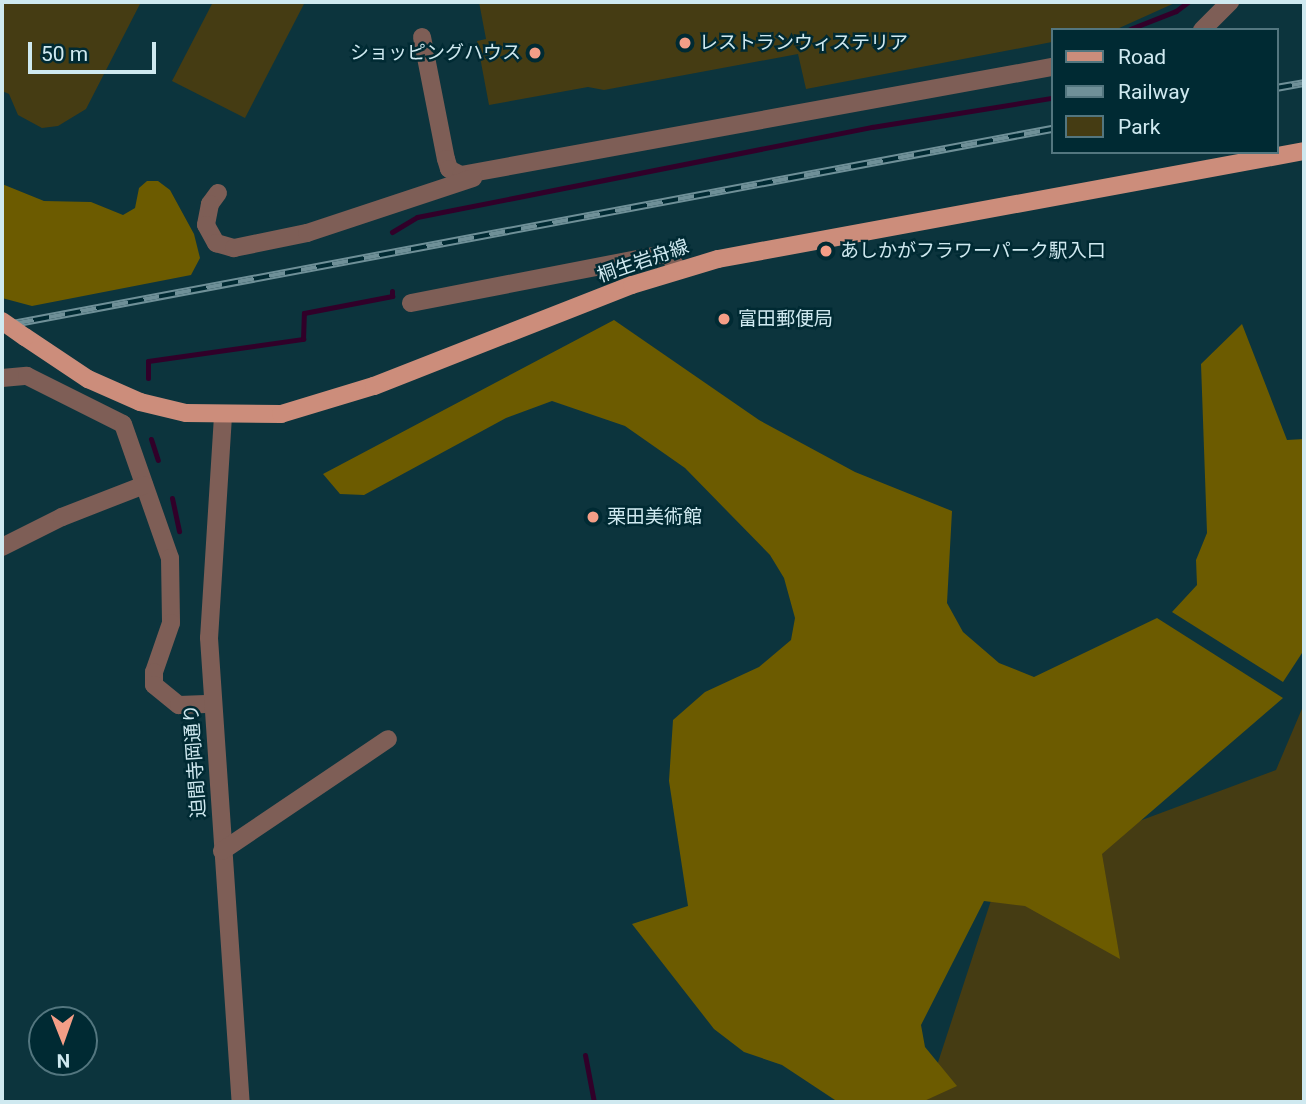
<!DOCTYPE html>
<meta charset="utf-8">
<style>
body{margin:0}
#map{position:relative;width:1306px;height:1104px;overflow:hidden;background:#0c343d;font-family:Roboto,"Noto Sans JP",sans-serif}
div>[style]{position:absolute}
.green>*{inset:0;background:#453c13}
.forest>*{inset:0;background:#6c5b00}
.stream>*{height:5px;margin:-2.5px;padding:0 2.5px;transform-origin:2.5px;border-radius:2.5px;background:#310029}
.minor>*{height:18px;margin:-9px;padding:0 9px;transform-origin:9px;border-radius:9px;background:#7e5e56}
.major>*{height:18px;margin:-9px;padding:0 9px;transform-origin:9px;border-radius:9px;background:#cc8d7b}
.rail>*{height:8px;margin-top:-4px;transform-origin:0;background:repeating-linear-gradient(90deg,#002a33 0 16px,#6f9098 0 32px);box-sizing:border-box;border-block:2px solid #6f9098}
.major-bridge>*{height:18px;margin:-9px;padding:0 9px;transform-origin:9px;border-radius:9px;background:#cc8d7b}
.dots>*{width:19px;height:19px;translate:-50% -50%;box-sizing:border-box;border:4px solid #002a33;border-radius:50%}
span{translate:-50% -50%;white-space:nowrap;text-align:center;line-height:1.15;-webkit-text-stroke:5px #002a33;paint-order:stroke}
.poi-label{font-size:19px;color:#cfe9f0}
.left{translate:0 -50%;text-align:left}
.right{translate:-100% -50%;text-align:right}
.street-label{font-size:19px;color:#cfe9f0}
.frame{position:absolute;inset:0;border:4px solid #cfe9f0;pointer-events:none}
.legend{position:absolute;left:1051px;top:28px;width:228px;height:126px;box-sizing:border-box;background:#002a33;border:2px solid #53767f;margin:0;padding:9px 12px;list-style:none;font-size:21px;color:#cfe9f0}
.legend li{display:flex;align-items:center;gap:14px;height:35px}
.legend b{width:35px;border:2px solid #53767f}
.north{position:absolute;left:28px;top:1006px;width:70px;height:70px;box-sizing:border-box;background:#002a33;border:2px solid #53767f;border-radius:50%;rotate:179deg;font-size:19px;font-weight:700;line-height:28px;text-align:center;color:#cfe9f0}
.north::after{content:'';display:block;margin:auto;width:24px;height:32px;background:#f49e87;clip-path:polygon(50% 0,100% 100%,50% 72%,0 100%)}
.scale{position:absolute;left:28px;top:42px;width:128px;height:32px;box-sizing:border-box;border:4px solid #cfe9f0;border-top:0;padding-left:9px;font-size:21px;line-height:24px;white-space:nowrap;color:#cfe9f0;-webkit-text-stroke:5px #002a33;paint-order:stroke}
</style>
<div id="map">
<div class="green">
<i style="clip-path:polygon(2px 2px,141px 2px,86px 109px,58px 126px,42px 128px,18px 115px,9px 94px,2px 91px)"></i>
<i style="clip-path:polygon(213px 2px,305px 2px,245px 118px,172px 81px)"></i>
<i style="clip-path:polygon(479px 2px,1177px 2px,1117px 29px,1052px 30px,1052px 42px,806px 89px,798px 54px,604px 90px,588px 87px,489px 105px,477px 41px,486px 39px)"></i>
<i style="clip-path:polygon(1304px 704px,1304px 1102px,925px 1102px,1000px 873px,1276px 770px)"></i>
</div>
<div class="forest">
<i style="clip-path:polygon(147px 181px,158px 181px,170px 190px,194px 234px,200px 258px,191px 275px,32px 306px,2px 298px,2px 184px,44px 201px,91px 202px,123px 215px,135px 208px,139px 188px)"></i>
<i style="clip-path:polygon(614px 320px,759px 420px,855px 472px,952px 511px,947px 603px,963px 632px,999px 663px,1034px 677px,1157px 618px,1283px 698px,1102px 854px,1120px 959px,1025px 906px,984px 901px,921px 1025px,925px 1047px,957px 1086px,922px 1102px,838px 1102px,782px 1065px,744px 1052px,714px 1029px,632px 924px,688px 906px,669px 781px,673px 720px,705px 692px,759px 667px,791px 640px,795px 618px,784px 578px,770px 555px,685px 468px,625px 426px,552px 401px,506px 418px,364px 495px,340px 494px,323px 474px)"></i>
<i style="clip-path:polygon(1242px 324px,1287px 440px,1304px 439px,1304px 650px,1283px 682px,1172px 612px,1197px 585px,1196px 560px,1207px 533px,1201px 364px)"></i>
</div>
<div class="stream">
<i style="left:1130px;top:29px;width:49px;rotate:-21.4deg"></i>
<i style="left:1176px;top:11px;width:15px;rotate:-37deg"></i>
<i style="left:392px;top:232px;width:29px;rotate:-31deg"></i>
<i style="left:417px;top:217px;width:464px;rotate:-11.2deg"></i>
<i style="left:872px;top:127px;width:182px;rotate:-9.2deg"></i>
<i style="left:148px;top:378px;width:17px;rotate:-90deg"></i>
<i style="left:148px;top:361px;width:157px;rotate:-8.1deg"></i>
<i style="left:303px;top:339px;width:26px;rotate:-88deg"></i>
<i style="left:304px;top:313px;width:90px;rotate:-10.9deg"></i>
<i style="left:392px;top:296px;width:5px;rotate:-90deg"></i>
<i style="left:151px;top:439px;width:22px;rotate:72deg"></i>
<i style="left:172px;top:498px;width:34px;rotate:78deg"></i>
<i style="left:585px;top:1055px;width:48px;rotate:79.2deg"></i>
</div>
<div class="minor">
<i style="left:1202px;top:30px;width:40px;rotate:-45deg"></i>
<i style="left:422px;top:37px;width:124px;rotate:78.9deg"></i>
<i style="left:446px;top:159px;width:10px;rotate:73deg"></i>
<i style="left:449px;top:169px;width:13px;rotate:27deg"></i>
<i style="left:461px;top:175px;width:601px;rotate:-10.36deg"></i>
<i style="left:218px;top:193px;width:14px;rotate:126deg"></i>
<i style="left:210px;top:204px;width:21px;rotate:101deg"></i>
<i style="left:206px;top:225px;width:21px;rotate:61deg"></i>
<i style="left:216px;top:243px;width:19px;rotate:16deg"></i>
<i style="left:234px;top:248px;width:75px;rotate:-11.6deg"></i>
<i style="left:307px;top:233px;width:175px;rotate:-18.3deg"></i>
<i style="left:411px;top:303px;width:253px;rotate:-11deg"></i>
<i style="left:659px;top:255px;width:10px"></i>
<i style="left:669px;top:255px;width:17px;rotate:59deg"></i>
<i style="left:2px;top:378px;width:25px;rotate:-5deg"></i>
<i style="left:27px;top:376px;width:107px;rotate:26.6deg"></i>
<i style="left:123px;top:424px;width:142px;rotate:70.7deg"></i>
<i style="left:170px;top:558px;width:65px;rotate:89.1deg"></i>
<i style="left:171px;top:623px;width:52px;rotate:109.1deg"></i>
<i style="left:154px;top:672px;width:13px;rotate:90deg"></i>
<i style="left:154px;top:685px;width:32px;rotate:39deg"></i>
<i style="left:179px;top:705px;width:33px;rotate:-2deg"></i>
<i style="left:223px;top:416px;width:222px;rotate:93.6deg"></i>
<i style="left:209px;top:638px;width:465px;rotate:86.1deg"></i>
<i style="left:2px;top:547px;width:67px;rotate:-26.6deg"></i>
<i style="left:62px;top:517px;width:88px;rotate:-21.3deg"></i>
<i style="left:222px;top:851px;width:200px;rotate:-34deg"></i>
</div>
<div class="major">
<i style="left:25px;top:337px;width:76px;rotate:33.7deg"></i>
<i style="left:88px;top:379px;width:57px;rotate:23.9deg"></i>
<i style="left:140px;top:402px;width:47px;rotate:13.4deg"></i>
<i style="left:186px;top:413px;width:95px;rotate:0.6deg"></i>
<i style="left:281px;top:414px;width:97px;rotate:-16.8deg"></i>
<i style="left:374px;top:386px;width:277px;rotate:-21.4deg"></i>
<i style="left:632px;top:285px;width:90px;rotate:-16.8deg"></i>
<i style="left:718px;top:259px;width:596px;rotate:-10.44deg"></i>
</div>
<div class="rail">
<i style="left:1276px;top:88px;width:28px;rotate:-10deg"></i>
<i style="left:2px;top:326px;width:1068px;rotate:-10.63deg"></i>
</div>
<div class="major-bridge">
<i style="left:2px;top:321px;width:28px;rotate:35deg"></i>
</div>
<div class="dots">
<i style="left:685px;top:43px;background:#f49e87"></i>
<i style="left:535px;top:53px;background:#f49e87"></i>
<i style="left:826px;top:251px;background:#f49e87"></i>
<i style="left:724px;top:319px;background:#f49e87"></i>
<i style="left:593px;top:517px;background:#f49e87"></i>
</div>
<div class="poi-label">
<span class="left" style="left:699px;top:43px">レストランウィステリア</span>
<span class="right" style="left:521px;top:53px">ショッピングハウス</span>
<span class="left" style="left:840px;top:251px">あしかがフラワーパーク駅入口</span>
<span class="left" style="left:738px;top:319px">富田郵便局</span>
<span class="left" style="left:607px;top:517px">栗田美術館</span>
</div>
<div class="street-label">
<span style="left:643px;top:261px;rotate:-19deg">桐生岩舟線</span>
<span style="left:195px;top:761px;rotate:-94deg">迫間寺岡通り</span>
</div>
<div class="frame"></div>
<ul class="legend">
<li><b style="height:9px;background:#cc8d7b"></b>Road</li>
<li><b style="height:9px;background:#6f9098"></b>Railway</li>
<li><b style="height:19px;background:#453c13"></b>Park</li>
</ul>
<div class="north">N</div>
<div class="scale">50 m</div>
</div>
